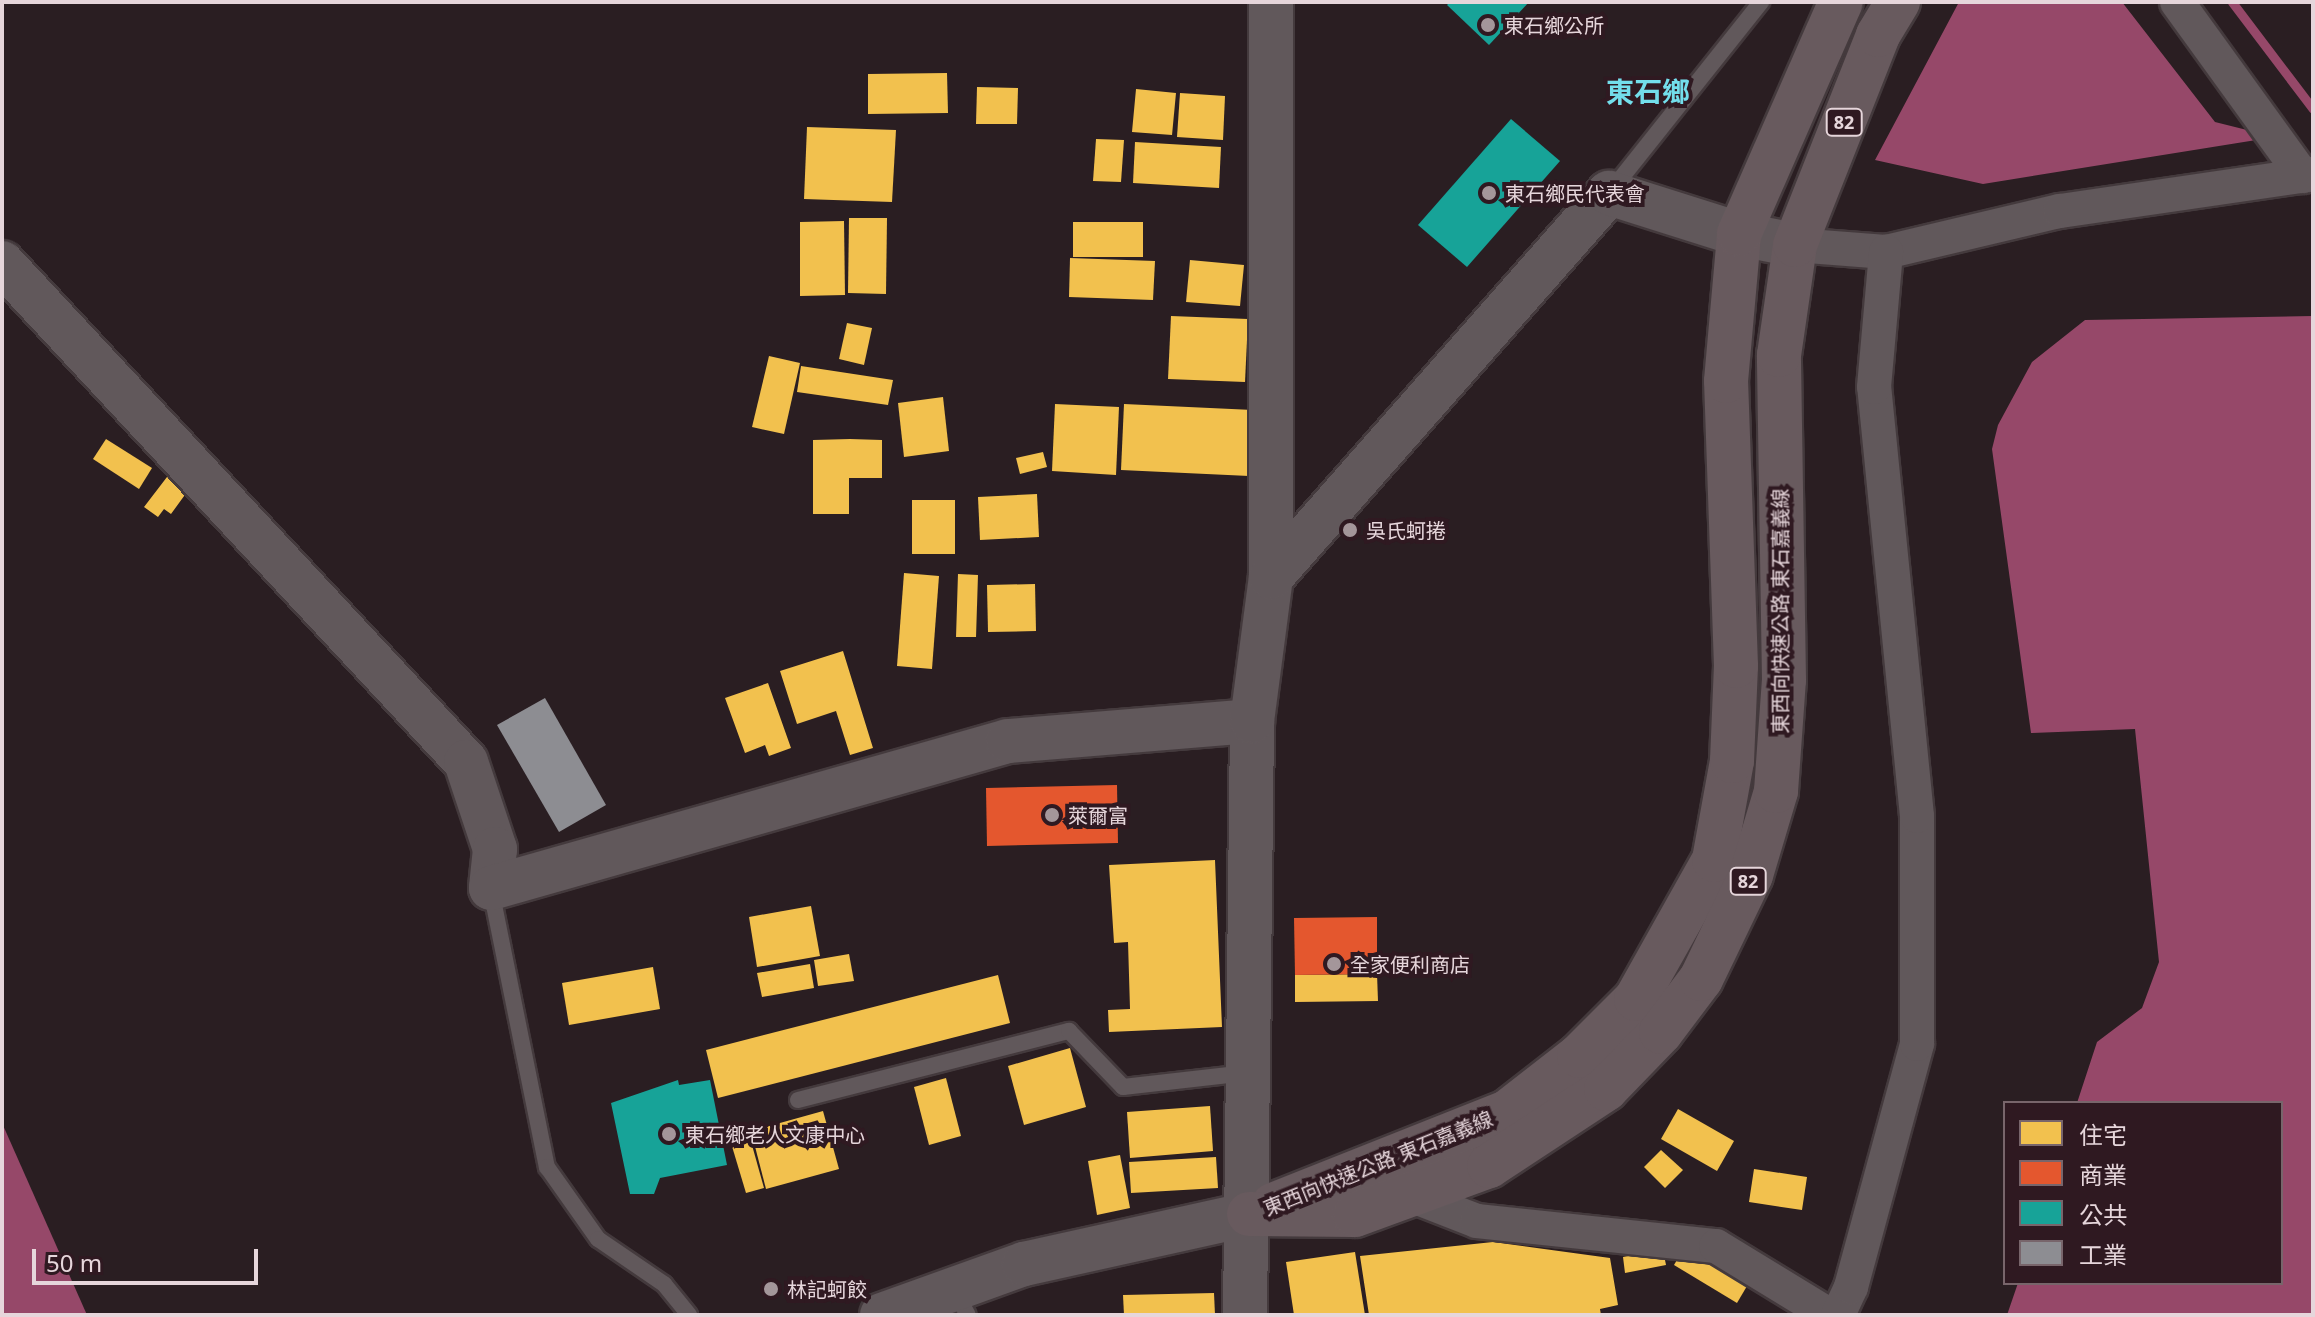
<!DOCTYPE html>
<meta charset="utf-8">
<style>
body{margin:0}
#map{position:relative;width:2315px;height:1317px;overflow:hidden;background:#2a1e22;font-family:"Noto Sans","Noto Sans TC",sans-serif}
div>[style]{position:absolute}
.water>*{inset:0;background:#964869}
.homes>*{inset:0;background:#f2c14e}
.shops>*{inset:0;background:#e4572e}
.public>*{inset:0;background:#17a398}
.industry>*{inset:0;background:#8d8d92}
.stream>*{height:9px;margin:-4.5px;padding:0 4.5px;transform-origin:4.5px;border-radius:4.5px;background:#964869}
.roads{filter:drop-shadow(2px 0 #443a3d) drop-shadow(-2px 0 #443a3d) drop-shadow(0 2px #443a3d) drop-shadow(0 -2px #443a3d)}
.lane>*{height:16px;margin:-8px;padding:0 8px;transform-origin:8px;border-radius:8px;background:#61585b}
.street>*{height:34px;margin:-17px;padding:0 17px;transform-origin:17px;border-radius:17px;background:#61585b}
.secondary>*{height:44px;margin:-22px;padding:0 22px;transform-origin:22px;border-radius:22px;background:#61585b}
.primary>*{height:44px;margin:-22px;padding:0 22px;transform-origin:22px;border-radius:22px;background:#685a5e}
.dots>*{width:22px;height:22px;translate:-50% -50%;box-sizing:border-box;border:4px solid #2f1921;border-radius:50%}
span{translate:-50% -50%;white-space:nowrap;text-align:center;line-height:1.15;-webkit-text-stroke:8px #2f1921;paint-order:stroke}
.shield-label span{padding:2px 6px;background:#2f1921;border:2px solid;border-radius:6px;-webkit-text-stroke-width:0}
.shield-label{font-size:18px;color:#e6d6db;font-weight:700}
.poi-label{font-size:20px;color:#e6d6db}
.left{translate:0 -50%;text-align:left}
.street-label{font-size:20px;color:#e6d6db}
.district-label{font-size:28px;color:#73deeb;font-weight:700}
.frame{position:absolute;inset:0;border:4px solid #e6d6db;pointer-events:none}
.legend{position:absolute;left:2003px;top:1101px;width:280px;height:184px;box-sizing:border-box;background:#2f1921;border:2px solid #78656b;margin:0;padding:10px 14px;list-style:none;font-size:24px;color:#e6d6db}
.legend li{display:flex;align-items:center;gap:16px;height:40px}
.legend b{width:40px;border:2px solid #78656b}
.scale{position:absolute;left:32px;top:1249px;width:226px;height:36px;box-sizing:border-box;border:4px solid #e6d6db;border-top:0;padding-left:10px;font-size:24px;line-height:28px;white-space:nowrap;color:#e6d6db;-webkit-text-stroke:6px #2f1921;paint-order:stroke}
</style>
<div id="map">
<div class="water">
<i style="clip-path:polygon(1959px 2px,2122px 2px,2215px 122px,2275px 137px,1983px 184px,1875px 160px)"></i>
<i style="clip-path:polygon(2313px 316px,2313px 1315px,2007px 1315px,2018px 1283px,2281px 1283px,2281px 1103px,2077px 1103px,2097px 1042px,2142px 1008px,2159px 962px,2135px 729px,2031px 733px,1992px 449px,1998px 425px,2032px 362px,2085px 320px)"></i>
<i style="clip-path:polygon(2px 1123px,87px 1315px,2px 1315px)"></i>
</div>
<div class="homes">
<i style="clip-path:polygon(947px 73px,948px 113px,868px 114px,868px 74px)"></i>
<i style="clip-path:polygon(977px 87px,1018px 88px,1017px 124px,976px 124px)"></i>
<i style="clip-path:polygon(1136px 89px,1176px 93px,1172px 135px,1132px 132px)"></i>
<i style="clip-path:polygon(1180px 93px,1225px 96px,1223px 140px,1177px 137px)"></i>
<i style="clip-path:polygon(807px 127px,896px 130px,892px 202px,804px 199px)"></i>
<i style="clip-path:polygon(1096px 139px,1124px 140px,1121px 182px,1093px 181px)"></i>
<i style="clip-path:polygon(1135px 142px,1221px 147px,1219px 188px,1133px 183px)"></i>
<i style="clip-path:polygon(849px 218px,887px 218px,886px 294px,848px 293px)"></i>
<i style="clip-path:polygon(844px 221px,845px 295px,800px 296px,800px 222px)"></i>
<i style="clip-path:polygon(1073px 222px,1143px 222px,1143px 257px,1073px 257px)"></i>
<i style="clip-path:polygon(1070px 258px,1155px 261px,1153px 300px,1069px 297px)"></i>
<i style="clip-path:polygon(1190px 260px,1244px 265px,1240px 306px,1186px 302px)"></i>
<i style="clip-path:polygon(1171px 316px,1248px 319px,1245px 382px,1168px 379px)"></i>
<i style="clip-path:polygon(847px 323px,872px 328px,864px 365px,839px 359px)"></i>
<i style="clip-path:polygon(769px 356px,800px 363px,784px 434px,752px 427px)"></i>
<i style="clip-path:polygon(801px 366px,893px 380px,888px 405px,797px 392px)"></i>
<i style="clip-path:polygon(943px 397px,949px 451px,904px 457px,898px 403px)"></i>
<i style="clip-path:polygon(1055px 404px,1119px 407px,1116px 475px,1052px 471px)"></i>
<i style="clip-path:polygon(1124px 404px,1253px 410px,1249px 476px,1121px 470px)"></i>
<i style="clip-path:polygon(106px 439px,152px 468px,139px 489px,93px 459px)"></i>
<i style="clip-path:polygon(850px 439px,882px 440px,882px 478px,849px 478px,849px 514px,813px 514px,813px 440px)"></i>
<i style="clip-path:polygon(1043px 452px,1047px 467px,1020px 474px,1016px 458px)"></i>
<i style="clip-path:polygon(167px 477px,187px 492px,171px 514px,164px 509px,158px 517px,144px 507px)"></i>
<i style="clip-path:polygon(1037px 494px,1039px 537px,980px 540px,978px 497px)"></i>
<i style="clip-path:polygon(912px 500px,955px 500px,955px 554px,912px 554px)"></i>
<i style="clip-path:polygon(904px 573px,939px 576px,932px 669px,897px 666px)"></i>
<i style="clip-path:polygon(958px 574px,978px 575px,976px 637px,956px 637px)"></i>
<i style="clip-path:polygon(1035px 584px,1036px 631px,988px 632px,987px 585px)"></i>
<i style="clip-path:polygon(843px 651px,873px 748px,850px 755px,836px 711px,797px 724px,780px 671px)"></i>
<i style="clip-path:polygon(768px 683px,791px 748px,769px 756px,765px 745px,745px 753px,725px 698px)"></i>
<i style="clip-path:polygon(1215px 860px,1222px 1027px,1109px 1032px,1108px 1010px,1130px 1009px,1128px 942px,1114px 943px,1109px 865px)"></i>
<i style="clip-path:polygon(811px 906px,820px 956px,757px 967px,749px 917px)"></i>
<i style="clip-path:polygon(849px 954px,854px 981px,818px 986px,814px 960px)"></i>
<i style="clip-path:polygon(810px 964px,814px 988px,762px 997px,757px 973px)"></i>
<i style="clip-path:polygon(653px 967px,660px 1009px,569px 1025px,562px 983px)"></i>
<i style="clip-path:polygon(1377px 974px,1378px 1001px,1295px 1002px,1295px 975px)"></i>
<i style="clip-path:polygon(998px 975px,1010px 1023px,718px 1098px,706px 1050px)"></i>
<i style="clip-path:polygon(1070px 1048px,1086px 1107px,1024px 1125px,1008px 1066px)"></i>
<i style="clip-path:polygon(946px 1078px,961px 1136px,929px 1145px,914px 1087px)"></i>
<i style="clip-path:polygon(1210px 1106px,1213px 1151px,1130px 1158px,1127px 1112px)"></i>
<i style="clip-path:polygon(1678px 1109px,1734px 1141px,1717px 1171px,1661px 1139px)"></i>
<i style="clip-path:polygon(823px 1111px,839px 1169px,766px 1189px,751px 1131px)"></i>
<i style="clip-path:polygon(750px 1138px,764px 1188px,746px 1193px,731px 1143px)"></i>
<i style="clip-path:polygon(1661px 1150px,1683px 1170px,1665px 1188px,1644px 1167px)"></i>
<i style="clip-path:polygon(1120px 1155px,1130px 1208px,1097px 1215px,1088px 1161px)"></i>
<i style="clip-path:polygon(1216px 1157px,1218px 1188px,1131px 1193px,1129px 1162px)"></i>
<i style="clip-path:polygon(1754px 1169px,1807px 1177px,1802px 1210px,1749px 1202px)"></i>
<i style="clip-path:polygon(1493px 1242px,1610px 1258px,1618px 1305px,1600px 1309px,1601px 1315px,1369px 1315px,1360px 1256px)"></i>
<i style="clip-path:polygon(1684px 1248px,1747px 1286px,1737px 1303px,1674px 1265px)"></i>
<i style="clip-path:polygon(1663px 1250px,1666px 1265px,1625px 1273px,1623px 1257px)"></i>
<i style="clip-path:polygon(1355px 1252px,1365px 1315px,1294px 1315px,1286px 1262px)"></i>
<i style="clip-path:polygon(1214px 1293px,1215px 1315px,1124px 1315px,1123px 1295px)"></i>
</div>
<div class="shops">
<i style="clip-path:polygon(1117px 785px,1118px 843px,987px 846px,986px 788px)"></i>
<i style="clip-path:polygon(1377px 917px,1377px 974px,1295px 975px,1294px 918px)"></i>
</div>
<div class="public">
<i style="clip-path:polygon(1450px 2px,1529px 2px,1489px 45px,1447px 5px)"></i>
<i style="clip-path:polygon(1511px 119px,1560px 161px,1467px 267px,1418px 225px)"></i>
<i style="clip-path:polygon(678px 1080px,679px 1085px,710px 1080px,727px 1165px,660px 1178px,654px 1194px,630px 1194px,611px 1103px)"></i>
</div>
<div class="industry">
<i style="clip-path:polygon(545px 698px,606px 805px,559px 832px,497px 725px)"></i>
</div>
<div class="stream">
<i style="left:2232px;top:2px;width:134px;rotate:52.9deg"></i>
</div>
<div class="roads">
<div class="lane">
<i style="left:1610px;top:192px;width:243px;rotate:-51.5deg"></i>
<i style="left:491px;top:890px;width:283px;rotate:78.6deg"></i>
<i style="left:547px;top:1167px;width:88px;rotate:54.7deg"></i>
<i style="left:598px;top:1239px;width:80px;rotate:34.3deg"></i>
<i style="left:664px;top:1284px;width:40px;rotate:51deg"></i>
<i style="left:798px;top:1100px;width:280px;rotate:-14.3deg"></i>
<i style="left:1069px;top:1031px;width:78px;rotate:46deg"></i>
<i style="left:1123px;top:1087px;width:124px;rotate:-6.5deg"></i>
<i style="left:955px;top:1292px;width:26px;rotate:61deg"></i>
</div>
<div class="street">
<i style="left:2177px;top:2px;width:215px;rotate:54.1deg"></i>
<i style="left:1795px;top:245px;width:91px;rotate:4.4deg"></i>
<i style="left:1886px;top:252px;width:179px;rotate:-13.3deg"></i>
<i style="left:2060px;top:211px;width:256px;rotate:-8.3deg"></i>
<i style="left:1408px;top:1179px;width:19px;rotate:69deg"></i>
<i style="left:1415px;top:1197px;width:66px;rotate:21.2deg"></i>
<i style="left:1477px;top:1221px;width:240px;rotate:6deg"></i>
<i style="left:1716px;top:1246px;width:132px;rotate:31.4deg"></i>
<i style="left:1838px;top:1315px;width:31px;rotate:-65deg"></i>
<i style="left:1851px;top:1287px;width:252px;rotate:-74.8deg"></i>
<i style="left:1917px;top:1044px;width:228px;rotate:-90deg"></i>
<i style="left:1917px;top:816px;width:431px;rotate:-95.7deg"></i>
<i style="left:1874px;top:387px;width:136px;rotate:-84.9deg"></i>
</div>
<div class="secondary">
<i style="left:2px;top:263px;width:681px;rotate:47.08deg"></i>
<i style="left:466px;top:762px;width:92px;rotate:71.6deg"></i>
<i style="left:495px;top:849px;width:39px;rotate:96deg"></i>
<i style="left:491px;top:888px;width:537px;rotate:-15.87deg"></i>
<i style="left:1008px;top:741px;width:245px;rotate:-4.7deg"></i>
<i style="left:1271px;top:577px;width:575px;rotate:-90deg"></i>
<i style="left:882px;top:1315px;width:151px;rotate:-19.8deg"></i>
<i style="left:1024px;top:1264px;width:230px;rotate:-12.5deg"></i>
<i style="left:1245px;top:1315px;width:594px;rotate:-89.32deg"></i>
<i style="left:1252px;top:721px;width:145px;rotate:-82.5deg"></i>
<i style="left:1271px;top:577px;width:512px;rotate:-48.65deg"></i>
<i style="left:1609px;top:193px;width:136px;rotate:17.5deg"></i>
<i style="left:1739px;top:234px;width:57px;rotate:11.1deg"></i>
</div>
<div class="primary">
<i style="left:1273px;top:1205px;width:252px;rotate:-21.7deg"></i>
<i style="left:1507px;top:1112px;width:91px;rotate:-37.9deg"></i>
<i style="left:1579px;top:1056px;width:81px;rotate:-45deg"></i>
<i style="left:1636px;top:999px;width:159px;rotate:-60.7deg"></i>
<i style="left:1714px;top:860px;width:101px;rotate:-79.7deg"></i>
<i style="left:1732px;top:761px;width:95px;rotate:-87.6deg"></i>
<i style="left:1736px;top:666px;width:285px;rotate:-92deg"></i>
<i style="left:1726px;top:381px;width:148px;rotate:-84.9deg"></i>
<i style="left:1739px;top:234px;width:253px;rotate:-66.3deg"></i>
<i style="left:1249px;top:1214px;width:106px;rotate:0.5deg"></i>
<i style="left:1355px;top:1215px;width:143px;rotate:-20.1deg"></i>
<i style="left:1489px;top:1166px;width:140px;rotate:-33.3deg"></i>
<i style="left:1606px;top:1089px;width:79px;rotate:-46deg"></i>
<i style="left:1661px;top:1032px;width:66px;rotate:-53deg"></i>
<i style="left:1701px;top:979px;width:115px;rotate:-64.3deg"></i>
<i style="left:1751px;top:875px;width:88px;rotate:-73.4deg"></i>
<i style="left:1776px;top:791px;width:111px;rotate:-85.9deg"></i>
<i style="left:1784px;top:680px;width:325px;rotate:-90.9deg"></i>
<i style="left:1779px;top:355px;width:111px;rotate:-81.7deg"></i>
<i style="left:1795px;top:245px;width:226px;rotate:-68.4deg"></i>
<i style="left:1878px;top:35px;width:39px;rotate:-59deg"></i>
</div>
</div>
<div class="dots">
<i style="left:1488px;top:25px;background:#a4969a"></i>
<i style="left:1489px;top:193px;background:#a4969a"></i>
<i style="left:1350px;top:530px;background:#a4969a"></i>
<i style="left:1052px;top:815px;background:#a4969a"></i>
<i style="left:1334px;top:964px;background:#a4969a"></i>
<i style="left:669px;top:1134px;background:#a4969a"></i>
<i style="left:771px;top:1289px;background:#a4969a"></i>
</div>
<div class="shield-label">
<span style="left:1844px;top:122px">82</span>
<span style="left:1748px;top:881px">82</span>
</div>
<div class="poi-label">
<span class="left" style="left:1504px;top:25px">東石鄉公所</span>
<span class="left" style="left:1505px;top:193px">東石鄉民代表會</span>
<span class="left" style="left:1366px;top:530px">吳氏蚵捲</span>
<span class="left" style="left:1068px;top:815px">萊爾富</span>
<span class="left" style="left:1350px;top:964px">全家便利商店</span>
<span class="left" style="left:685px;top:1134px">東石鄉老人文康中心</span>
<span class="left" style="left:787px;top:1289px">林記蚵餃</span>
</div>
<div class="street-label">
<span style="left:1780px;top:611px;rotate:-90deg">東西向快速公路 東石嘉義線</span>
<span style="left:1378px;top:1163px;rotate:-22deg">東西向快速公路 東石嘉義線</span>
</div>
<div class="district-label">
<span style="left:1648px;top:91px">東石鄉</span>
</div>
<div class="frame"></div>
<ul class="legend">
<li><b style="height:22px;background:#f2c14e"></b>住宅</li>
<li><b style="height:22px;background:#e4572e"></b>商業</li>
<li><b style="height:22px;background:#17a398"></b>公共</li>
<li><b style="height:22px;background:#8d8d92"></b>工業</li>
</ul>
<div class="scale">50 m</div>
</div>
